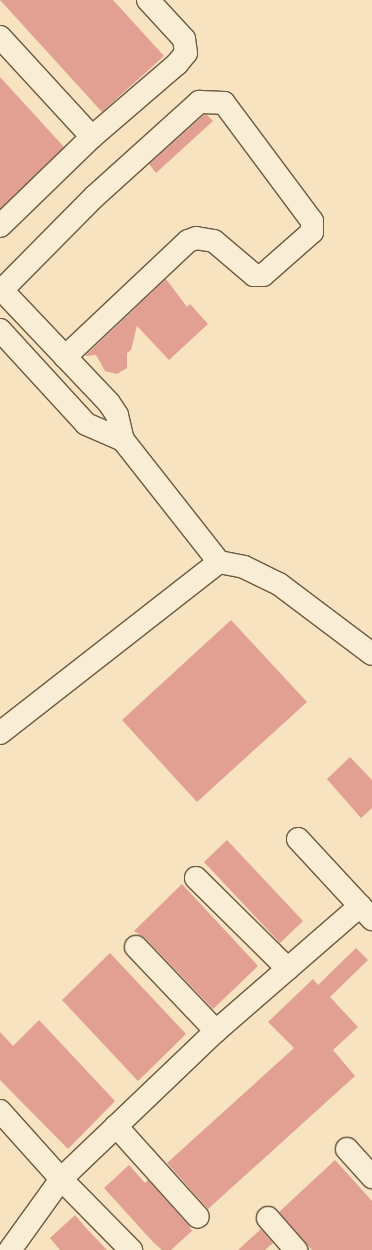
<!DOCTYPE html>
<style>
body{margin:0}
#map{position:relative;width:372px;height:1250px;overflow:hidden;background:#f7e3bf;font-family:"IM FELL Double Pica",serif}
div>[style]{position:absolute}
.building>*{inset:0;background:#e2a092}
.roads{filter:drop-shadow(1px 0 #6c5a41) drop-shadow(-1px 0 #6c5a41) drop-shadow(0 1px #6c5a41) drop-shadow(0 -1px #6c5a41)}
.minor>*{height:22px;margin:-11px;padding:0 11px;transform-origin:11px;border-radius:11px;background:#faedd5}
span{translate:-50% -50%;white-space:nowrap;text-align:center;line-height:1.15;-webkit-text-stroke:3px #faedd5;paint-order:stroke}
</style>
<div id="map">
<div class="building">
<i style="clip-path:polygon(0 0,113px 0,164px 56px,102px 112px)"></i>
<i style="clip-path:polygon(0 77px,64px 147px,0 209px)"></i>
<i style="clip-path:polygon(204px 115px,207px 115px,213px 121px,156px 173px,149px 164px)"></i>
<i style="clip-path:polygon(166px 279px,187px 307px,190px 304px,208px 324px,169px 360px,137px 326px,131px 350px,127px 353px,127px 368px,117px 374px,105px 371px,96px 355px,85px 356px)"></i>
<i style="clip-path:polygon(231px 620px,307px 702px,197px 802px,122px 720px)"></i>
<i style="clip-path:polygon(350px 757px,372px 780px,372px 808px,361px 818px,327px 779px)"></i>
<i style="clip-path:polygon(227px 840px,303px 921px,280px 943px,204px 862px)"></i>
<i style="clip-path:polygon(182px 884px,258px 966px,213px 1009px,145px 938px,134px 931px)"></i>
<i style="clip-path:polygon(356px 948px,368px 960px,330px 997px,358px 1027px,333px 1050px,355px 1076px,208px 1209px,167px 1163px,294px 1048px,268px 1022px,313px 979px,318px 985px)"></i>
<i style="clip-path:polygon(110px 953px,186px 1034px,138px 1081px,62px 1000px)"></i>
<i style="clip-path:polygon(39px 1020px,115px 1101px,68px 1149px,0 1080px,0 1032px,13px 1046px)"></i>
<i style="clip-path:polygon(335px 1160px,372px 1201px,372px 1250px,312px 1250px,279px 1212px)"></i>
<i style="clip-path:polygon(129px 1165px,145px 1183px,148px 1180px,189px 1226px,192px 1231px,171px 1250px,162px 1250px,153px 1242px,104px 1188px)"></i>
<i style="clip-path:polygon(75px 1215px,86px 1228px,107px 1250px,60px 1250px,50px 1238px)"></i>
<i style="clip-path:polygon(261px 1229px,273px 1243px,265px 1250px,238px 1250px)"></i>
</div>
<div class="roads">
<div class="minor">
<i style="left:0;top:37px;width:136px;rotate:47.4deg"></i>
<i style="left:0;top:226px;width:128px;rotate:-44.1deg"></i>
<i style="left:92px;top:137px;width:112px;rotate:-40.7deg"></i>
<i style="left:177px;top:64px;width:14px;rotate:-51deg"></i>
<i style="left:186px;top:53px;width:14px;rotate:-98deg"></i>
<i style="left:184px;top:39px;width:53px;rotate:-132.7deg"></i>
<i style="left:0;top:288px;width:158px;rotate:46.5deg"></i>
<i style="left:109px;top:403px;width:14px;rotate:56deg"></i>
<i style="left:117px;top:415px;width:26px;rotate:77deg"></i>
<i style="left:123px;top:440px;width:155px;rotate:51.8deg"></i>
<i style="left:0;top:292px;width:134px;rotate:-45.3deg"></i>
<i style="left:94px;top:197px;width:142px;rotate:-42.1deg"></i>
<i style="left:199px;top:102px;width:25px;rotate:2deg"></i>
<i style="left:224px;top:103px;width:147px;rotate:53.3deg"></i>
<i style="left:312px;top:221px;width:11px;rotate:90deg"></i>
<i style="left:312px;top:232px;width:65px;rotate:138.7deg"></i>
<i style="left:263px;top:275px;width:9px;rotate:180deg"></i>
<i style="left:254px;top:275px;width:52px;rotate:-139.6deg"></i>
<i style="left:214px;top:241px;width:18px;rotate:-171deg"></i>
<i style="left:196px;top:238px;width:9px;rotate:159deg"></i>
<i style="left:188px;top:241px;width:169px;rotate:136.7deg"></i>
<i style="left:0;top:330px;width:127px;rotate:47.5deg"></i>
<i style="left:86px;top:424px;width:40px;rotate:23.4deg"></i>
<i style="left:0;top:733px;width:278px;rotate:-38deg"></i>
<i style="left:219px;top:562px;width:25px;rotate:11deg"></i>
<i style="left:244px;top:567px;width:39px;rotate:26deg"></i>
<i style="left:279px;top:584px;width:116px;rotate:37deg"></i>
<i style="left:298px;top:839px;width:91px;rotate:47.2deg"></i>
<i style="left:196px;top:878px;width:129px;rotate:44.7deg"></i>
<i style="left:136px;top:947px;width:116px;rotate:46.4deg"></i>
<i style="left:0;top:1111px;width:91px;rotate:48.1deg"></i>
<i style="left:61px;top:1179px;width:100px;rotate:45.4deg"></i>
<i style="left:116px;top:1126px;width:122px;rotate:48deg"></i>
<i style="left:347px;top:1149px;width:38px;rotate:48deg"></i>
<i style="left:268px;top:1218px;width:43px;rotate:48.8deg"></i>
<i style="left:10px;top:1250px;width:87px;rotate:-54.3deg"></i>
<i style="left:61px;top:1179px;width:214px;rotate:-43.7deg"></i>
<i style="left:216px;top:1031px;width:191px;rotate:-41deg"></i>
<i style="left:360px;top:906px;width:18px;rotate:47deg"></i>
</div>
</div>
</div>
